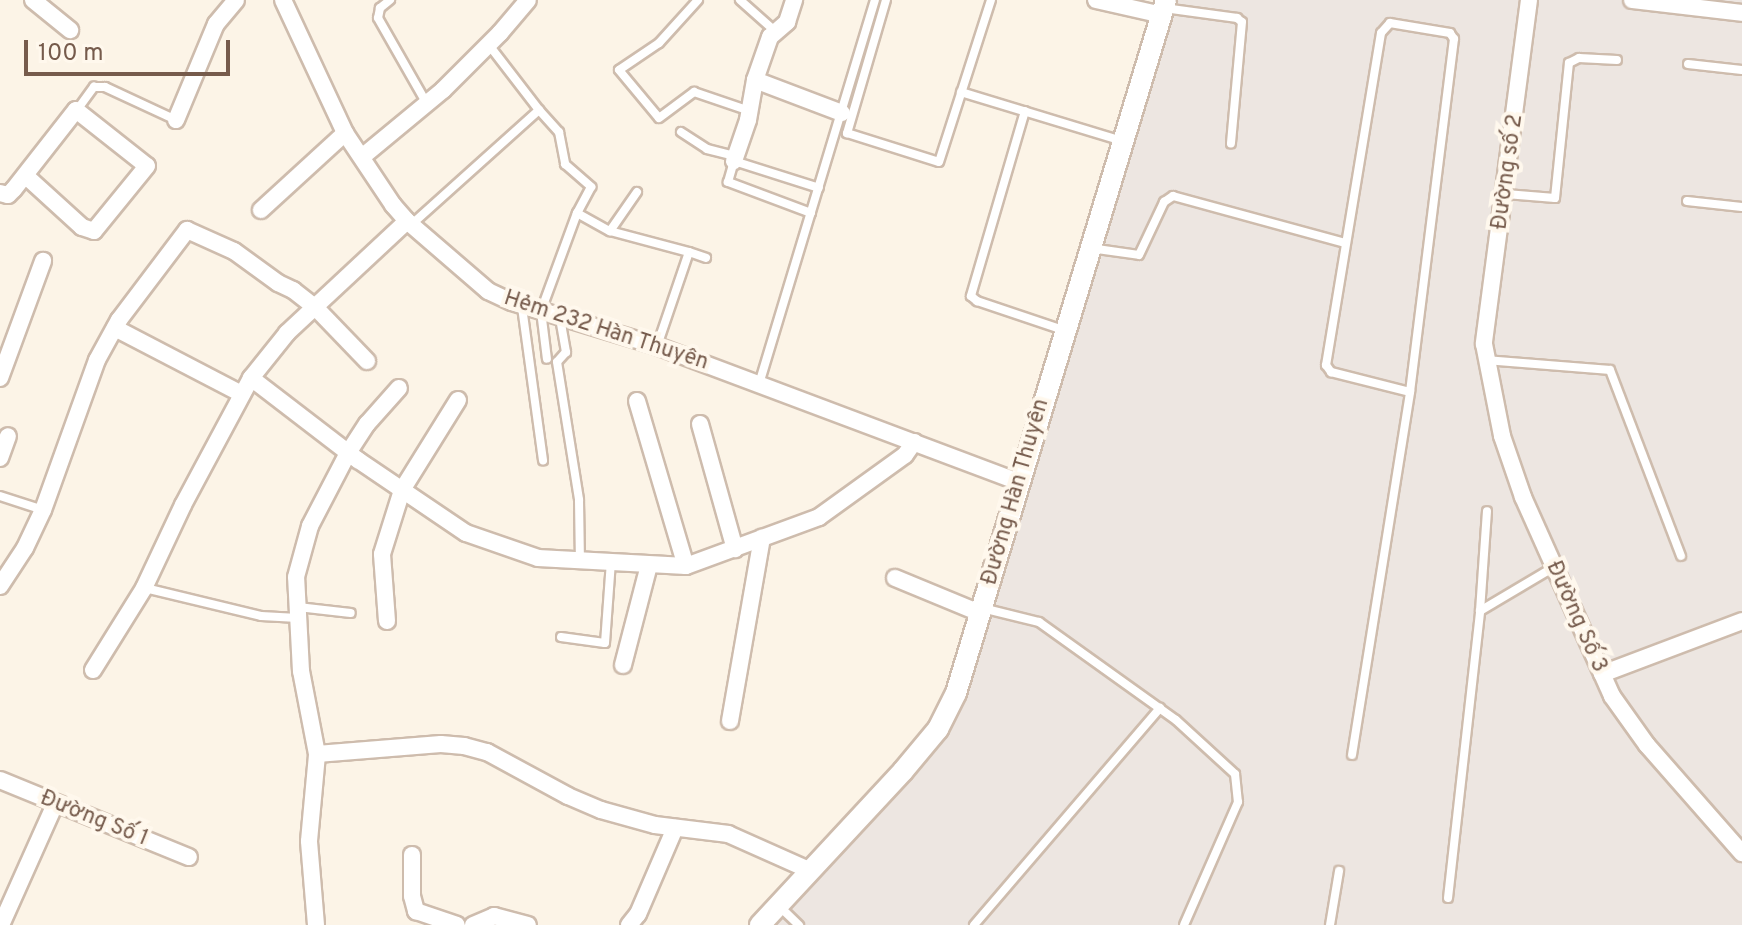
<!DOCTYPE html>
<meta charset="utf-8">
<style>
body{margin:0}
#map{position:relative;width:1742px;height:925px;overflow:hidden;background:#fcf4e7;font-family:Overpass,sans-serif}
div>[style]{position:absolute}
.industrial>*{inset:0;background:#ede6e1}
.roads{filter:drop-shadow(2px 0 #cebcad) drop-shadow(-2px 0 #cebcad) drop-shadow(0 2px #cebcad) drop-shadow(0 -2px #cebcad)}
.service>*{height:8px;margin:-4px;padding:0 4px;transform-origin:4px;border-radius:4px;background:#fff}
.minor>*{height:16px;margin:-8px;padding:0 8px;transform-origin:8px;border-radius:8px;background:#fff}
.tertiary>*{height:20px;margin:-10px;padding:0 10px;transform-origin:10px;border-radius:10px;background:#fff}
span{translate:-50% -50%;white-space:nowrap;text-align:center;line-height:1.15;-webkit-text-stroke:8px #fff8ed;paint-order:stroke}
.street-label{font-size:22px;color:#765b4c}
.scale{position:absolute;left:24px;top:40px;width:206px;height:36px;box-sizing:border-box;border:4px solid #765b4c;border-top:0;padding-left:10px;font-size:24px;line-height:28px;white-space:nowrap;color:#765b4c;-webkit-text-stroke:6px #fff8ed;paint-order:stroke}
</style>
<div id="map">
<div class="industrial">
<i style="clip-path:polygon(1175px 0,1742px 0,1742px 925px,771px 925px,944px 733px)"></i>
</div>
<div class="roads">
<div class="service">
<i style="left:390px;top:0;width:13px;rotate:141deg"></i>
<i style="left:380px;top:8px;width:10px;rotate:101deg"></i>
<i style="left:378px;top:18px;width:99px;rotate:60.3deg"></i>
<i style="left:698px;top:0;width:58px;rotate:132.2deg"></i>
<i style="left:659px;top:43px;width:48px;rotate:146deg"></i>
<i style="left:619px;top:70px;width:62px;rotate:50.2deg"></i>
<i style="left:659px;top:118px;width:44px;rotate:-36.6deg"></i>
<i style="left:694px;top:92px;width:59px;rotate:18.7deg"></i>
<i style="left:740px;top:0;width:47px;rotate:41.5deg"></i>
<i style="left:886px;top:0;width:139px;rotate:106.3deg"></i>
<i style="left:847px;top:133px;width:96px;rotate:17.5deg"></i>
<i style="left:939px;top:162px;width:170px;rotate:-72.2deg"></i>
<i style="left:1164px;top:8px;width:74px;rotate:7.8deg"></i>
<i style="left:1237px;top:18px;width:6px;rotate:39deg"></i>
<i style="left:1242px;top:22px;width:122px;rotate:95.2deg"></i>
<i style="left:1688px;top:64px;width:54px;rotate:6.3deg"></i>
<i style="left:961px;top:92px;width:168px;rotate:16.9deg"></i>
<i style="left:77px;top:110px;width:29px;rotate:-54deg"></i>
<i style="left:94px;top:87px;width:11px"></i>
<i style="left:105px;top:87px;width:78px;rotate:24.9deg"></i>
<i style="left:539px;top:110px;width:30px;rotate:48deg"></i>
<i style="left:559px;top:132px;width:33px;rotate:79deg"></i>
<i style="left:565px;top:164px;width:35px;rotate:41deg"></i>
<i style="left:591px;top:187px;width:30px;rotate:118deg"></i>
<i style="left:577px;top:213px;width:104px;rotate:110.2deg"></i>
<i style="left:541px;top:311px;width:48px;rotate:82.9deg"></i>
<i style="left:1025px;top:111px;width:193px;rotate:106.3deg"></i>
<i style="left:971px;top:296px;width:8px;rotate:40deg"></i>
<i style="left:977px;top:301px;width:91px;rotate:18.6deg"></i>
<i style="left:681px;top:132px;width:31px;rotate:33deg"></i>
<i style="left:707px;top:149px;width:29px;rotate:14deg"></i>
<i style="left:637px;top:192px;width:47px;rotate:124.7deg"></i>
<i style="left:610px;top:231px;width:82px;rotate:14.9deg"></i>
<i style="left:1506px;top:194px;width:49px;rotate:4.7deg"></i>
<i style="left:1555px;top:198px;width:136px;rotate:-84.1deg"></i>
<i style="left:1569px;top:63px;width:11px;rotate:-27deg"></i>
<i style="left:1579px;top:58px;width:38px;rotate:3deg"></i>
<i style="left:1687px;top:201px;width:55px;rotate:6.2deg"></i>
<i style="left:577px;top:213px;width:38px;rotate:29deg"></i>
<i style="left:811px;top:213px;width:89px;rotate:-159.5deg"></i>
<i style="left:728px;top:182px;width:22px;rotate:-74deg"></i>
<i style="left:734px;top:161px;width:89px;rotate:17.6deg"></i>
<i style="left:412px;top:224px;width:171px;rotate:-41.9deg"></i>
<i style="left:539px;top:110px;width:82px;rotate:-127.6deg"></i>
<i style="left:1090px;top:248px;width:49px;rotate:8.1deg"></i>
<i style="left:1139px;top:255px;width:59px;rotate:-64.7deg"></i>
<i style="left:1164px;top:202px;width:11px;rotate:-34deg"></i>
<i style="left:1173px;top:196px;width:178px;rotate:15.3deg"></i>
<i style="left:522px;top:307px;width:155px;rotate:82.2deg"></i>
<i style="left:560px;top:318px;width:35px;rotate:80deg"></i>
<i style="left:566px;top:352px;width:13px;rotate:132deg"></i>
<i style="left:557px;top:362px;width:140px;rotate:80.9deg"></i>
<i style="left:579px;top:500px;width:61px;rotate:89.1deg"></i>
<i style="left:657px;top:346px;width:99px;rotate:-71.2deg"></i>
<i style="left:689px;top:252px;width:18px;rotate:19deg"></i>
<i style="left:1486px;top:360px;width:124px;rotate:4.6deg"></i>
<i style="left:1610px;top:370px;width:199px;rotate:69.1deg"></i>
<i style="left:759px;top:384px;width:401px;rotate:-73.2deg"></i>
<i style="left:0;top:496px;width:45px;rotate:18deg"></i>
<i style="left:145px;top:588px;width:119px;rotate:13.6deg"></i>
<i style="left:261px;top:616px;width:37px;rotate:3deg"></i>
<i style="left:298px;top:607px;width:53px;rotate:6.5deg"></i>
<i style="left:982px;top:608px;width:59px;rotate:13.8deg"></i>
<i style="left:1039px;top:622px;width:168px;rotate:35.6deg"></i>
<i style="left:1176px;top:720px;width:80px;rotate:42.5deg"></i>
<i style="left:1235px;top:774px;width:28px;rotate:84deg"></i>
<i style="left:1238px;top:802px;width:134px;rotate:113.7deg"></i>
<i style="left:1480px;top:611px;width:100px;rotate:-86deg"></i>
<i style="left:561px;top:637px;width:44px;rotate:7.8deg"></i>
<i style="left:605px;top:643px;width:81px;rotate:-85.8deg"></i>
<i style="left:1352px;top:755px;width:368px;rotate:-80.9deg"></i>
<i style="left:1410px;top:392px;width:356px;rotate:-82.9deg"></i>
<i style="left:1454px;top:39px;width:7px;rotate:-124deg"></i>
<i style="left:1450px;top:33px;width:61px;rotate:-170.5deg"></i>
<i style="left:1390px;top:23px;width:13px;rotate:132deg"></i>
<i style="left:1381px;top:33px;width:337px;rotate:99.4deg"></i>
<i style="left:1326px;top:365px;width:9px;rotate:54deg"></i>
<i style="left:1331px;top:372px;width:81px;rotate:14.2deg"></i>
<i style="left:1448px;top:898px;width:289px;rotate:-83.6deg"></i>
<i style="left:1480px;top:611px;width:86px;rotate:-30.7deg"></i>
<i style="left:779px;top:906px;width:28px;rotate:44deg"></i>
<i style="left:974px;top:925px;width:286px;rotate:-49.4deg"></i>
<i style="left:1330px;top:925px;width:55px;rotate:-80.5deg"></i>
</div>
<div class="minor">
<i style="left:33px;top:0;width:48px;rotate:39deg"></i>
<i style="left:283px;top:0;width:147px;rotate:65deg"></i>
<i style="left:345px;top:133px;width:87px;rotate:56.3deg"></i>
<i style="left:393px;top:205px;width:21px;rotate:49deg"></i>
<i style="left:407px;top:221px;width:107px;rotate:40.8deg"></i>
<i style="left:488px;top:291px;width:26px;rotate:25deg"></i>
<i style="left:512px;top:302px;width:152px;rotate:16.9deg"></i>
<i style="left:657px;top:346px;width:386px;rotate:20.6deg"></i>
<i style="left:1096px;top:0;width:68px;rotate:12.8deg"></i>
<i style="left:1529px;top:0;width:347px;rotate:97.5deg"></i>
<i style="left:1484px;top:344px;width:94px;rotate:78.9deg"></i>
<i style="left:1502px;top:436px;width:65px;rotate:71deg"></i>
<i style="left:1523px;top:497px;width:218px;rotate:65.9deg"></i>
<i style="left:1612px;top:696px;width:60px;rotate:54.5deg"></i>
<i style="left:1647px;top:745px;width:144px;rotate:48.7deg"></i>
<i style="left:1632px;top:0;width:111px;rotate:6.7deg"></i>
<i style="left:755px;top:80px;width:93px;rotate:20.8deg"></i>
<i style="left:176px;top:120px;width:104px;rotate:-67.4deg"></i>
<i style="left:216px;top:24px;width:31px;rotate:-50deg"></i>
<i style="left:362px;top:157px;width:105px;rotate:-39.6deg"></i>
<i style="left:443px;top:90px;width:81px;rotate:-45deg"></i>
<i style="left:500px;top:33px;width:43px;rotate:-49.7deg"></i>
<i style="left:734px;top:161px;width:43px;rotate:-71.1deg"></i>
<i style="left:748px;top:120px;width:41px;rotate:-80.1deg"></i>
<i style="left:755px;top:80px;width:46px;rotate:-70.8deg"></i>
<i style="left:770px;top:37px;width:23px;rotate:-41deg"></i>
<i style="left:787px;top:22px;width:23px;rotate:-72deg"></i>
<i style="left:0;top:193px;width:8px;rotate:14deg"></i>
<i style="left:8px;top:195px;width:8px;rotate:-45deg"></i>
<i style="left:14px;top:189px;width:100px;rotate:-51.9deg"></i>
<i style="left:76px;top:110px;width:90px;rotate:38.3deg"></i>
<i style="left:147px;top:166px;width:84px;rotate:129.2deg"></i>
<i style="left:94px;top:231px;width:13px;rotate:-162deg"></i>
<i style="left:82px;top:227px;width:76px;rotate:-137.7deg"></i>
<i style="left:261px;top:210px;width:114px;rotate:-42.5deg"></i>
<i style="left:115px;top:328px;width:143px;rotate:27.5deg"></i>
<i style="left:0;top:378px;width:125px;rotate:-69.8deg"></i>
<i style="left:251px;top:378px;width:135px;rotate:37.5deg"></i>
<i style="left:358px;top:460px;width:130px;rotate:34.1deg"></i>
<i style="left:466px;top:533px;width:76px;rotate:19.1deg"></i>
<i style="left:538px;top:558px;width:148px;rotate:3.1deg"></i>
<i style="left:686px;top:566px;width:142px;rotate:-20.2deg"></i>
<i style="left:819px;top:517px;width:106px;rotate:-35.8deg"></i>
<i style="left:905px;top:455px;width:16px;rotate:-55deg"></i>
<i style="left:637px;top:401px;width:172px;rotate:73.5deg"></i>
<i style="left:700px;top:424px;width:130px;rotate:74.4deg"></i>
<i style="left:0;top:458px;width:23px;rotate:-70deg"></i>
<i style="left:895px;top:578px;width:92px;rotate:22.4deg"></i>
<i style="left:0;top:586px;width:45px;rotate:-56.7deg"></i>
<i style="left:25px;top:548px;width:42px;rotate:-64.7deg"></i>
<i style="left:43px;top:510px;width:159px;rotate:-70.2deg"></i>
<i style="left:97px;top:360px;width:46px;rotate:-61.2deg"></i>
<i style="left:119px;top:320px;width:113px;rotate:-52.9deg"></i>
<i style="left:187px;top:230px;width:51px;rotate:24.1deg"></i>
<i style="left:234px;top:251px;width:54px;rotate:36deg"></i>
<i style="left:278px;top:283px;width:17px;rotate:25deg"></i>
<i style="left:293px;top:290px;width:28px;rotate:38deg"></i>
<i style="left:315px;top:307px;width:75px;rotate:46.1deg"></i>
<i style="left:387px;top:621px;width:67px;rotate:-94.3deg"></i>
<i style="left:382px;top:554px;width:67px;rotate:-72.6deg"></i>
<i style="left:402px;top:490px;width:106px;rotate:-58.1deg"></i>
<i style="left:623px;top:665px;width:103px;rotate:-75.4deg"></i>
<i style="left:93px;top:670px;width:97px;rotate:-58.1deg"></i>
<i style="left:144px;top:588px;width:92px;rotate:-64.8deg"></i>
<i style="left:183px;top:505px;width:144px;rotate:-61.8deg"></i>
<i style="left:251px;top:378px;width:58px;rotate:-51.3deg"></i>
<i style="left:287px;top:333px;width:164px;rotate:-43deg"></i>
<i style="left:1602px;top:674px;width:150px;rotate:-20.7deg"></i>
<i style="left:730px;top:721px;width:186px;rotate:-80.1deg"></i>
<i style="left:317px;top:754px;width:124px;rotate:-4.6deg"></i>
<i style="left:441px;top:744px;width:23px;rotate:5deg"></i>
<i style="left:464px;top:746px;width:24px;rotate:15deg"></i>
<i style="left:487px;top:752px;width:92px;rotate:28.5deg"></i>
<i style="left:568px;top:796px;width:36px;rotate:23deg"></i>
<i style="left:601px;top:810px;width:56px;rotate:15.5deg"></i>
<i style="left:655px;top:825px;width:74px;rotate:7deg"></i>
<i style="left:728px;top:834px;width:91px;rotate:24deg"></i>
<i style="left:0;top:780px;width:204px;rotate:22.2deg"></i>
<i style="left:412px;top:855px;width:41px;rotate:90deg"></i>
<i style="left:412px;top:896px;width:16px;rotate:75deg"></i>
<i style="left:416px;top:911px;width:43px;rotate:18.9deg"></i>
<i style="left:1px;top:925px;width:133px;rotate:-65.9deg"></i>
<i style="left:316px;top:925px;width:84px;rotate:-94.8deg"></i>
<i style="left:309px;top:841px;width:87px;rotate:-84.7deg"></i>
<i style="left:317px;top:754px;width:85px;rotate:-100.9deg"></i>
<i style="left:301px;top:671px;width:94px;rotate:-93deg"></i>
<i style="left:296px;top:577px;width:53px;rotate:-74.6deg"></i>
<i style="left:310px;top:526px;width:82px;rotate:-62.5deg"></i>
<i style="left:348px;top:453px;width:35px;rotate:-57deg"></i>
<i style="left:367px;top:424px;width:48px;rotate:-48.4deg"></i>
<i style="left:473px;top:925px;width:23px;rotate:-23deg"></i>
<i style="left:494px;top:916px;width:35px;rotate:15deg"></i>
<i style="left:629px;top:925px;width:14px;rotate:-51deg"></i>
<i style="left:638px;top:914px;width:94px;rotate:-66.7deg"></i>
</div>
<div class="tertiary">
<i style="left:760px;top:925px;width:210px;rotate:-47.1deg"></i>
<i style="left:903px;top:771px;width:55px;rotate:-50.2deg"></i>
<i style="left:938px;top:729px;width:40px;rotate:-63.4deg"></i>
<i style="left:956px;top:693px;width:724px;rotate:-73.14deg"></i>
</div>
</div>
<div class="street-label">
<span style="left:1508px;top:172px;rotate:-82deg">Đường số 2</span>
<span style="left:606px;top:331px;rotate:18deg">Hẻm 232 Hàn Thuyên</span>
<span style="left:1016px;top:492px;rotate:-74deg">Đường Hàn Thuyên</span>
<span style="left:1576px;top:617px;rotate:66deg">Đường Số 3</span>
<span style="left:94px;top:819px;rotate:22deg">Đường Số 1</span>
</div>
<div class="scale">100 m</div>
</div>
